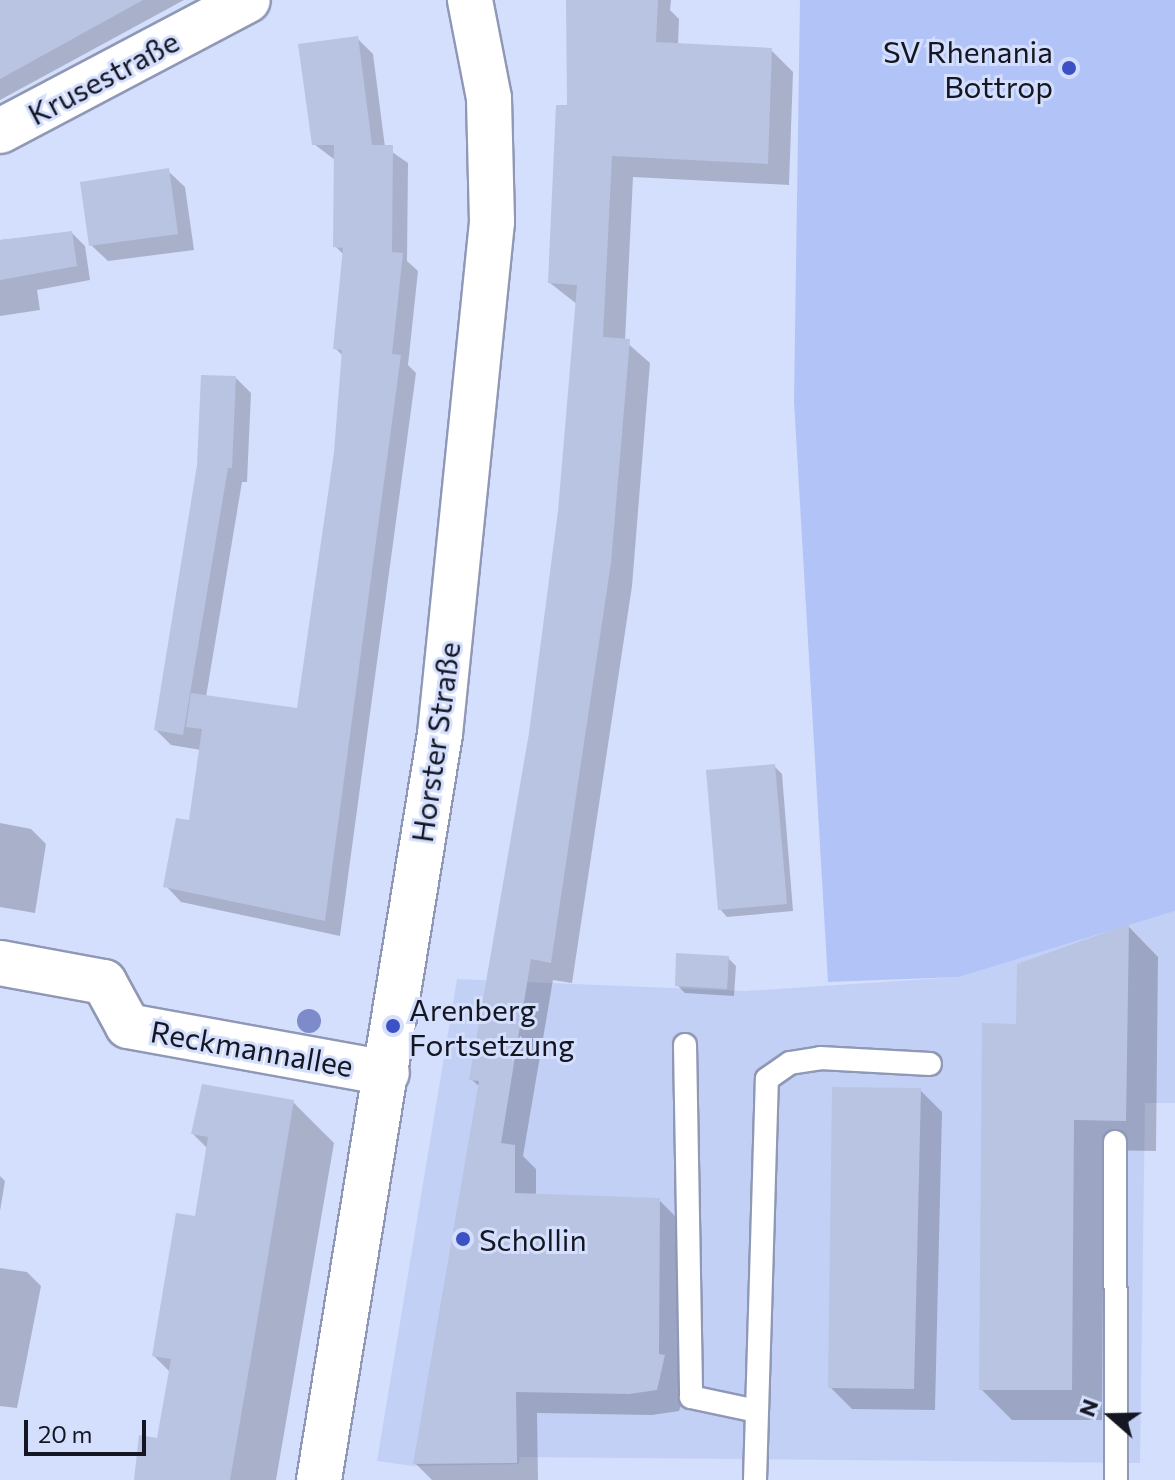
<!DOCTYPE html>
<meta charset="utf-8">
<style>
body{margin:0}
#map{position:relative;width:1175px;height:1480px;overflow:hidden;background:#d4defd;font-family:Commissioner,sans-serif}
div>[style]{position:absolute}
.built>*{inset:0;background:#c3d0f5}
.green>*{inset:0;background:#b1c3f7}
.shadow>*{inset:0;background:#0003}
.building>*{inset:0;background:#b9c4e2}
.roads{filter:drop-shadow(2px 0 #8f98b5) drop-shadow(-2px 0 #8f98b5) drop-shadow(0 2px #8f98b5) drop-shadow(0 -2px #8f98b5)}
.lane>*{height:22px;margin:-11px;padding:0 11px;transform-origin:11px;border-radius:11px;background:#fff}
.street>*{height:44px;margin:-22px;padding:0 22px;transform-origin:22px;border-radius:22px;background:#fff}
.secondary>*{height:44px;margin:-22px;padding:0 22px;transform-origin:22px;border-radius:22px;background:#fff}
.trees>*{width:24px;height:24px;margin:-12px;border-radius:50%;background:#7d8bca}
.dots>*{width:22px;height:22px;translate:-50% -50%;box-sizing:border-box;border:4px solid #d4defd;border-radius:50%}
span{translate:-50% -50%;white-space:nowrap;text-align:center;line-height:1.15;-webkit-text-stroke:6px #d4defd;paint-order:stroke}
.poi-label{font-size:30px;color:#141722}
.right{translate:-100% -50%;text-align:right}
.left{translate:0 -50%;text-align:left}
.street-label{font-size:30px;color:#141722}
.north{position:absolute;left:1071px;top:1376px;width:80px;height:80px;-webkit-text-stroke:6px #d4defd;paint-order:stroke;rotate:290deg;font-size:22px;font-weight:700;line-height:32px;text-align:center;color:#141722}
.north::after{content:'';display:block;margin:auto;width:28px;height:36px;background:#141722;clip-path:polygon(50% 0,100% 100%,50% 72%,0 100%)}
.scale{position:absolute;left:24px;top:1420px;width:122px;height:36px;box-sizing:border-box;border:4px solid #141722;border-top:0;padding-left:10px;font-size:24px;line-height:28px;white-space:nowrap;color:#141722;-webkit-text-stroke:6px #d4defd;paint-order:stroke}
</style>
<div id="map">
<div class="built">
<i style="clip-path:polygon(1175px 911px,1175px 1103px,1145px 1103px,1140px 1463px,520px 1457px,519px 1464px,413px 1466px,377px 1461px,457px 979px,745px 991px,959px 977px)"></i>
</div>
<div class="green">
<i style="clip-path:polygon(800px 0,1175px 0,1175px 911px,959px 977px,828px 982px,794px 401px)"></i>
</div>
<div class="shadow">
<i style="clip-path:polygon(40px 0,184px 0,0 100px,0 24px)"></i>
<i style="clip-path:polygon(568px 0,671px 0,670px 10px,679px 19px,678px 45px,771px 50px,793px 72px,789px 185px,633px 177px,625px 341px,650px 363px,632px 586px,572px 983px,553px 980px,523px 1156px,536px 1169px,536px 1195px,659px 1200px,681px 1222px,684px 1396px,679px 1411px,652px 1415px,537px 1413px,538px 1480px,432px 1480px,416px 1464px,480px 1087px,471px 1079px,531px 733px,560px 511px,578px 305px,550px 283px,569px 107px)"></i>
<i style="clip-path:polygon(357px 38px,373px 54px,385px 147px,408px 163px,407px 261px,418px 271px,408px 365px,416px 373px,340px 936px,181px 902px,166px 886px,190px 822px,201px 750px,171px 745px,156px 730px,236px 378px,251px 393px,247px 482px,242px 482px,206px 697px,298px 710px,336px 453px,343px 356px,335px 348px,344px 255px,335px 246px,335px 160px,314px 144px)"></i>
<i style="clip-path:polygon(168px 171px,185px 187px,194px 250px,108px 261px,91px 245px)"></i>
<i style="clip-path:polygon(72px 233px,85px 246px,90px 280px,37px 290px,40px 310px,0 316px,0 240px)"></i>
<i style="clip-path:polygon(775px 767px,782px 774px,793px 911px,727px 917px,720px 909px)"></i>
<i style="clip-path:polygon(0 823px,31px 829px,46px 844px,35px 913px,0 907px)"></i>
<i style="clip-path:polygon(1128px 926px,1158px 957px,1156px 1151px,1104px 1150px,1102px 1420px,1012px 1420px,981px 1389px,1018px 1026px)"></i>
<i style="clip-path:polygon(728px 958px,736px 966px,734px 996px,685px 993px,677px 985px)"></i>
<i style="clip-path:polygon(920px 1090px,942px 1112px,935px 1410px,852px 1409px,830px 1387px)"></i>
<i style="clip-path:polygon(293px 1102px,334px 1143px,276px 1480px,136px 1480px,158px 1440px,170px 1372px,154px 1356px,196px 1218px,208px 1149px,193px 1134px)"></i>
<i style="clip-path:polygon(0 1176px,5px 1181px,0 1211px)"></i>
<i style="clip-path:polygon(0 1268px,27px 1272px,41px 1286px,17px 1408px,0 1406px)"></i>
</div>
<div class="building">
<i style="clip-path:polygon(0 0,143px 0,0 79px)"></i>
<i style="clip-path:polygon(566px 0,658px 0,656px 42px,772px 48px,768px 164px,612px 156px,603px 337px,630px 339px,611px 563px,551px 963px,531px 959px,501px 1143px,515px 1145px,515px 1193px,660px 1198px,659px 1354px,665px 1355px,657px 1390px,629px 1394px,516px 1392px,517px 1463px,413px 1464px,479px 1081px,469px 1080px,529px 733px,558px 511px,577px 285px,548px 283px,556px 105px,567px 105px)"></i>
<i style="clip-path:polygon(358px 36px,372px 145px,393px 145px,392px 252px,403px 253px,392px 354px,401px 355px,325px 921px,163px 887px,176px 818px,189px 820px,202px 729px,186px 727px,191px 693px,297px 708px,334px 452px,342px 350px,333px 349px,343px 248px,333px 247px,334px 145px,312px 145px,298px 44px)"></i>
<i style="clip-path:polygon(169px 168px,178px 234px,89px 246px,80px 182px)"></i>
<i style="clip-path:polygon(72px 231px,77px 266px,0 280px,0 240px)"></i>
<i style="clip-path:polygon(201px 375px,236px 376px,232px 468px,228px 468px,183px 735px,154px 730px,197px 465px)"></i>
<i style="clip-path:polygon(775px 764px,787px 904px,718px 910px,706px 770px)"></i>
<i style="clip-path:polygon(1129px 924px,1126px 1121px,1074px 1120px,1072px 1390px,979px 1390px,982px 1023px,1016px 1024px,1017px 964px)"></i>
<i style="clip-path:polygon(676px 953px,729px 956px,727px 989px,675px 986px)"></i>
<i style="clip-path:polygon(202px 1084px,294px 1100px,257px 1322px,230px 1480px,134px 1480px,139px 1435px,157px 1438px,171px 1359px,152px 1356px,176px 1213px,195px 1216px,208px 1137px,191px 1134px)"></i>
<i style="clip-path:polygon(832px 1087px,921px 1088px,914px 1389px,828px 1388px)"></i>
</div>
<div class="roads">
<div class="lane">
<i style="left:685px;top:1045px;width:352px;rotate:89deg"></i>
<i style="left:691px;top:1397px;width:67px;rotate:12deg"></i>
<i style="left:1115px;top:1142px;width:338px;rotate:89.8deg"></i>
<i style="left:755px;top:1480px;width:401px;rotate:-88.3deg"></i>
<i style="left:767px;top:1079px;width:28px;rotate:-35deg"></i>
<i style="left:790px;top:1063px;width:30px;rotate:-9deg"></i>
<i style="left:820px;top:1058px;width:110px;rotate:3.1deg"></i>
</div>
<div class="street">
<i style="left:0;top:131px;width:280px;rotate:-27.8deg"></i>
<i style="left:0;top:963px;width:106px;rotate:10.4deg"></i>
<i style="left:104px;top:982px;width:50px;rotate:61.4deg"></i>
<i style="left:128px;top:1026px;width:263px;rotate:10.3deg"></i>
</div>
<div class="secondary">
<i style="left:319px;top:1480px;width:756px;rotate:-80.79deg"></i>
<i style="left:440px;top:734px;width:515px;rotate:-84.2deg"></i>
<i style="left:492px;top:222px;width:124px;rotate:-91.4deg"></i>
<i style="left:489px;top:98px;width:100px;rotate:-101deg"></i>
</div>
</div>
<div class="trees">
<i style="left:309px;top:1021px"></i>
</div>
<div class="dots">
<i style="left:1069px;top:68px;background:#3c51c4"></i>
<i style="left:393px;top:1026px;background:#3c51c4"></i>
<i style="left:463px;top:1239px;background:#3c51c4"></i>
</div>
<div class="poi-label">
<span class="right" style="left:1053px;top:68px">SV Rhenania<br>Bottrop</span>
<span class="left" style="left:409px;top:1026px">Arenberg<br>Fortsetzung</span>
<span class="left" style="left:479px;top:1239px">Schollin</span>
</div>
<div class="street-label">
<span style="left:103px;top:77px;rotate:-28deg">Krusestraße</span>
<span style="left:435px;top:742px;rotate:-82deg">Horster Straße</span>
<span style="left:252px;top:1048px;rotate:10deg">Reckmannallee</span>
</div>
<div class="north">N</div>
<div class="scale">20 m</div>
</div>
